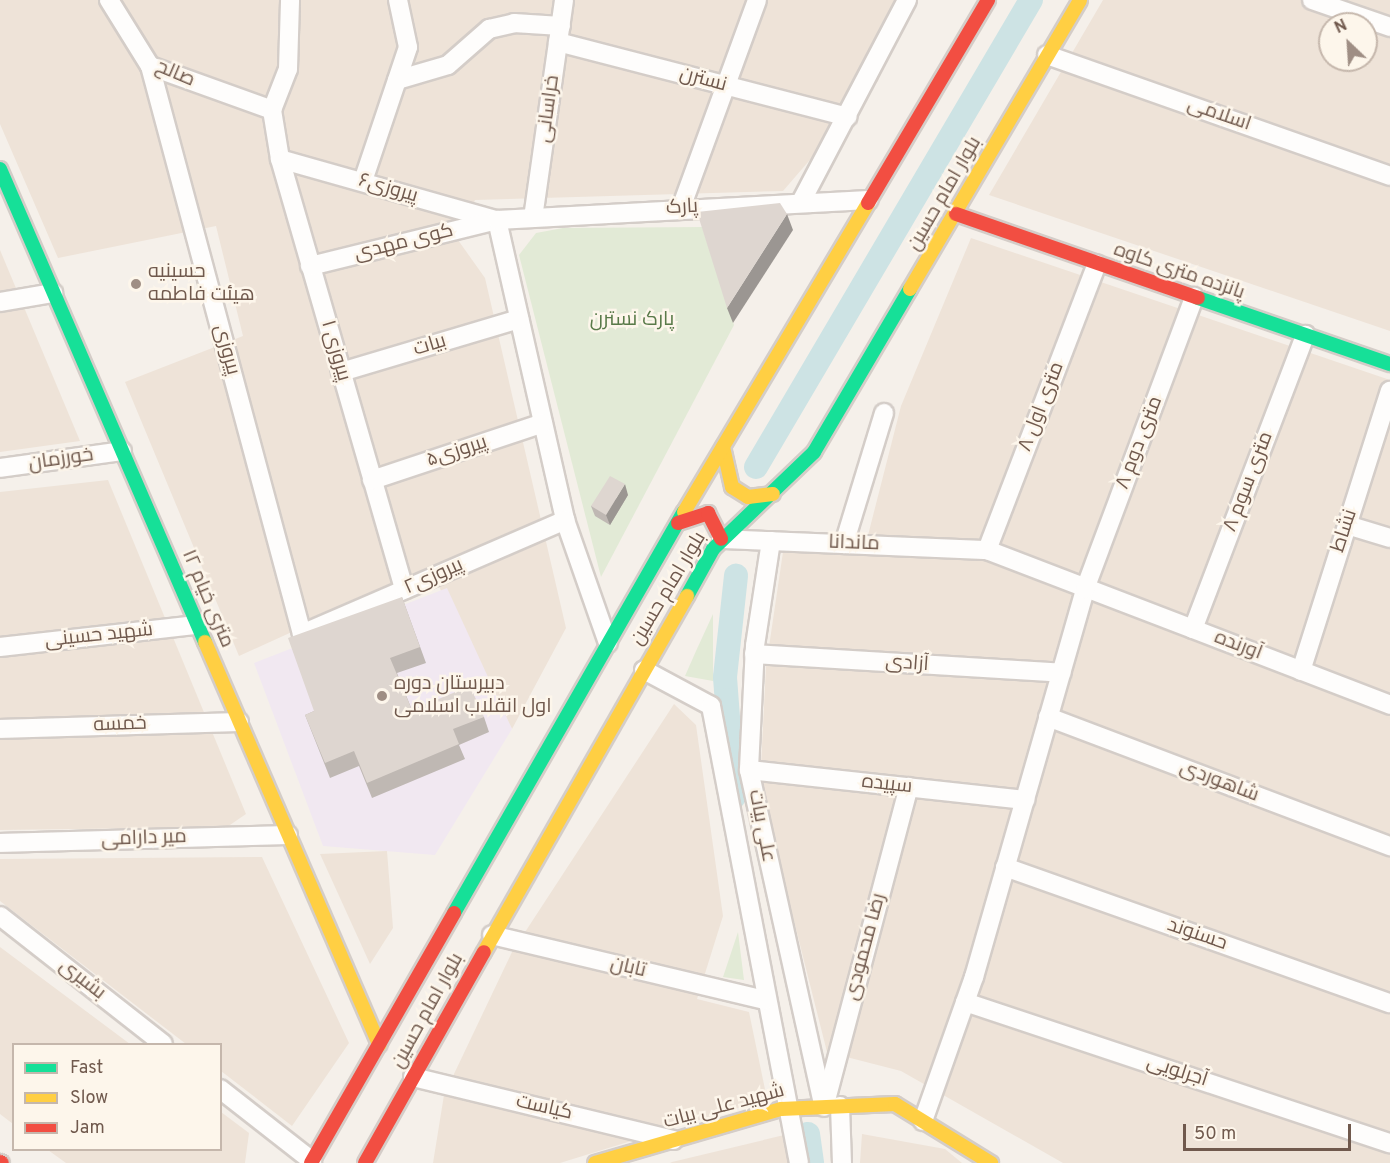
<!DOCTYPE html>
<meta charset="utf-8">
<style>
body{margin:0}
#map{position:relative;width:1390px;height:1163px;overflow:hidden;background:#f5f0ea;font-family:Overpass,Cairo,sans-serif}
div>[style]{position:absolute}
.residential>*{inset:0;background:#eee3d8}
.education>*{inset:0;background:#f1e8f1}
.green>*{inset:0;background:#e2ead6}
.canal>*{height:24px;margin:-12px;padding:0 12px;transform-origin:12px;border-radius:12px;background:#cde3e4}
.roads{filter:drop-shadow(2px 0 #d4cdc8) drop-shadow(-2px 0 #d4cdc8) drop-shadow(0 2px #d4cdc8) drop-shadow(0 -2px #d4cdc8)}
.street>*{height:18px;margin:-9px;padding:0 9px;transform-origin:9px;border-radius:9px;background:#fefdfc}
.fast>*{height:14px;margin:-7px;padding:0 7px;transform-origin:7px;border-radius:7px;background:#16e098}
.slow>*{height:14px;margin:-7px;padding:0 7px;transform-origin:7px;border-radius:7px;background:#ffcf43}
.jam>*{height:14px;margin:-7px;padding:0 7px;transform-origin:7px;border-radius:7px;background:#f24e42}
.wall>*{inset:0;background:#bfb8b3}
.shaded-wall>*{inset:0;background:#9b9692}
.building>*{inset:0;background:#ded6d0}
.dots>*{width:16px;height:16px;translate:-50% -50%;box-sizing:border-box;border:3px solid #fdf6eb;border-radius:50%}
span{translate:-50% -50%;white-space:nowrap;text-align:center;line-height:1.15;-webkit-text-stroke:5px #fdf6eb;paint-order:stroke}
.street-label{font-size:20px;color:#70594d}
.poi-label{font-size:20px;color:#70594d}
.left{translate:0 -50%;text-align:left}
.park-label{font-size:20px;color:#597a49}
.legend{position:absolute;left:12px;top:1043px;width:210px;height:108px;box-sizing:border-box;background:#fdf6eb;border:2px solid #c5b7ac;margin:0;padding:8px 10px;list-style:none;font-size:18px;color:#70594d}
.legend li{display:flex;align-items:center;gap:12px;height:30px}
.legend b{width:30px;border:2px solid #c5b7ac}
.north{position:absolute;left:1318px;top:12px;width:60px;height:60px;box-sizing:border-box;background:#fdf6eb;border:2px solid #c5b7ac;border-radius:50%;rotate:335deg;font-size:16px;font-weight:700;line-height:24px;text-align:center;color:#70594d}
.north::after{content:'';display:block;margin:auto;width:21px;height:27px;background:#9f8e84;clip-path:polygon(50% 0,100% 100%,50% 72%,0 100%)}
.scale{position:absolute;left:1183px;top:1124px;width:168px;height:27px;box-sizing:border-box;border:3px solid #70594d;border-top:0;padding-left:8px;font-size:18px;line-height:21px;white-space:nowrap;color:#70594d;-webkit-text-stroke:4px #fdf6eb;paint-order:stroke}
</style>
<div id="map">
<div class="residential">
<i style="clip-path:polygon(0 0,902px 0,878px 81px,783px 191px,475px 200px,458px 240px,485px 278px,566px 628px,512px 729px,430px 569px,239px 656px,125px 382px,243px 336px,216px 226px,58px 258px,0 124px)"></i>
<i style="clip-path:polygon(evenodd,1103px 0,1390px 0,1390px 331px,989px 195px,1103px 0,1330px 24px,1366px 24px,1366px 60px,1330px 60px,1330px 24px)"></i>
<i style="clip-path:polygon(971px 238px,1390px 380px,1390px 1163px,1063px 1163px,901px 1071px,827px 1052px,760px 786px,766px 667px,783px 552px,864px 551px,901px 406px)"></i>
<i style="clip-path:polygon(0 250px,80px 441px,0 452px)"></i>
<i style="clip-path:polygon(108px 480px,246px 814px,227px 827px,0 830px,0 492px)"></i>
<i style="clip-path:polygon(674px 704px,696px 725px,723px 916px,697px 999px,749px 1012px,767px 1099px,560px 1163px,433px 1163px,444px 1095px,512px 952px)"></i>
<i style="clip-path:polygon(387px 851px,393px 928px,370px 964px,320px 854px)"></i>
<i style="clip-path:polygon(262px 857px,349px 1043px,292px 1126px,221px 1071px,220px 1044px,186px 1044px,0 901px,0 859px)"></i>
<i style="clip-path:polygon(0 947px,130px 1044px,14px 1044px,13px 1124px,0 1114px)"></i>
<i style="clip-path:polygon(221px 1112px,249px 1133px,245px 1163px,66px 1163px,48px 1150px,220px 1150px)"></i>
<i style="clip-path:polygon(801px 1131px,799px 1163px,670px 1163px,672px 1162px)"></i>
<i style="clip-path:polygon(862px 1134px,945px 1149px,962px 1163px,860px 1163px)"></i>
</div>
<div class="education">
<i style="clip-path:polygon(447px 588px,512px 729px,435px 855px,323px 846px,254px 663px)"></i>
</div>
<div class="green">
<i style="clip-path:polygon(702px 227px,734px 325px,601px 577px,519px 255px,536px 233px,563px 228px)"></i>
<i style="clip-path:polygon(713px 614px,713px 681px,685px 676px,696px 651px)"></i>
<i style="clip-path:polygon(738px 932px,744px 980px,723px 977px)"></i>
</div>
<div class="canal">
<i style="left:756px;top:467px;width:542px;rotate:-59.51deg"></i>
<i style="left:734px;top:797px;width:120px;rotate:-94.3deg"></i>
<i style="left:725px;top:677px;width:102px;rotate:-83.8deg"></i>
<i style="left:808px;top:1134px;width:29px;rotate:82deg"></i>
</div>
<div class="roads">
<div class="street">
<i style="left:109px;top:0;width:78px;rotate:58.2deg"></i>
<i style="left:150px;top:66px;width:130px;rotate:19.8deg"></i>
<i style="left:1312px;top:0;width:83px;rotate:19.1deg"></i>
<i style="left:558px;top:42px;width:299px;rotate:14.5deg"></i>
<i style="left:1047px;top:55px;width:364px;rotate:19.4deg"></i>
<i style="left:150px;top:66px;width:588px;rotate:75.02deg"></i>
<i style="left:302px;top:634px;width:287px;rotate:-23.4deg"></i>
<i style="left:397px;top:80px;width:53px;rotate:-16.4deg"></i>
<i style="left:448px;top:65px;width:55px;rotate:-41.3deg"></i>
<i style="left:489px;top:29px;width:26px;rotate:-13deg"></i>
<i style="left:514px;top:23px;width:47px;rotate:3.7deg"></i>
<i style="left:272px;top:110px;width:50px;rotate:80.7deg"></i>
<i style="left:280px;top:159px;width:448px;rotate:73.9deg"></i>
<i style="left:272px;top:110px;width:44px;rotate:-68.7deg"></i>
<i style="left:288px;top:69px;width:69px;rotate:-88.3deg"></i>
<i style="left:280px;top:159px;width:223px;rotate:15.8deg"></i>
<i style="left:363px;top:181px;width:141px;rotate:-71.4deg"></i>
<i style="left:408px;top:47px;width:48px;rotate:-102deg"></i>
<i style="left:801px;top:202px;width:228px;rotate:-62.3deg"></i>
<i style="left:681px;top:208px;width:221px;rotate:-69.9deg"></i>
<i style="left:533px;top:218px;width:220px;rotate:-81.9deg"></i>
<i style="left:497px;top:220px;width:308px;rotate:77.2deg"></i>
<i style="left:565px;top:520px;width:130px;rotate:70.7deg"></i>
<i style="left:310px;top:266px;width:193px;rotate:-13.8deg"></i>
<i style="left:497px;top:220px;width:372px;rotate:-3.1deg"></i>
<i style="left:0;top:302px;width:54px;rotate:-9.6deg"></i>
<i style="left:341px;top:372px;width:186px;rotate:-16.6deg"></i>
<i style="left:0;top:468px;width:123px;rotate:-7.9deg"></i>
<i style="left:372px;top:480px;width:180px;rotate:-18.4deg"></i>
<i style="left:1347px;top:525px;width:45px;rotate:16.8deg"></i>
<i style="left:721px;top:539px;width:266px;rotate:2.4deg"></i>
<i style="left:987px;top:550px;width:432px;rotate:21deg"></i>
<i style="left:771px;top:541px;width:106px;rotate:98.7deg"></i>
<i style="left:755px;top:646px;width:124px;rotate:92.8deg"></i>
<i style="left:749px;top:770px;width:345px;rotate:77.5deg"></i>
<i style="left:844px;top:544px;width:137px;rotate:-73deg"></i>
<i style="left:987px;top:550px;width:306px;rotate:-69deg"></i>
<i style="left:1193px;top:629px;width:315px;rotate:-69.1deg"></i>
<i style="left:0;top:647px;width:198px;rotate:-6.4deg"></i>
<i style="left:754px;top:654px;width:308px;rotate:3.5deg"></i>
<i style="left:644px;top:670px;width:76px;rotate:28.2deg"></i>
<i style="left:711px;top:706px;width:465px;rotate:79.1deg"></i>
<i style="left:1301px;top:671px;width:294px;rotate:-72.4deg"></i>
<i style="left:1048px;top:717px;width:366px;rotate:20.7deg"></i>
<i style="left:0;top:729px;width:239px;rotate:-1.7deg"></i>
<i style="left:749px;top:770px;width:278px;rotate:6.2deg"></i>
<i style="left:0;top:843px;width:288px;rotate:-1.6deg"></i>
<i style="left:1005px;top:867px;width:408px;rotate:19.5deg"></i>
<i style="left:0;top:916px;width:207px;rotate:38.1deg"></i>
<i style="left:492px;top:935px;width:281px;rotate:13.4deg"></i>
<i style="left:965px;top:1002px;width:448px;rotate:18.4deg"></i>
<i style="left:413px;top:1077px;width:268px;rotate:13.6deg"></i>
<i style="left:220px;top:1089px;width:117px;rotate:38deg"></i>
<i style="left:825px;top:1104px;width:328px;rotate:-75.2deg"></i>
<i style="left:840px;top:1106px;width:57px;rotate:88deg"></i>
<i style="left:923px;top:1121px;width:153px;rotate:-70.5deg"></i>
<i style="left:974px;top:977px;width:404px;rotate:-74deg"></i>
<i style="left:1085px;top:589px;width:312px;rotate:-69.5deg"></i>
</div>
<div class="fast">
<i style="left:0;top:169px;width:516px;rotate:66.57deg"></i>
<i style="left:1198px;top:298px;width:203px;rotate:19deg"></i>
<i style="left:687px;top:596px;width:54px;rotate:-61deg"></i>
<i style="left:713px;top:549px;width:140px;rotate:-43.8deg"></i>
<i style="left:814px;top:452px;width:189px;rotate:-59.5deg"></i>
<i style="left:454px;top:913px;width:462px;rotate:-60.2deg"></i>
</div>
<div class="slow">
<i style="left:910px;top:289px;width:335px;rotate:-59.5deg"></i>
<i style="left:723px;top:447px;width:41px;rotate:77.3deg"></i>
<i style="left:732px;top:487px;width:19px;rotate:32deg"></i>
<i style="left:748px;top:497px;width:25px;rotate:-7deg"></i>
<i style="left:684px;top:512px;width:360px;rotate:-59.2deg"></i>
<i style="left:205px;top:642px;width:439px;rotate:66.6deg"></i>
<i style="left:484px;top:952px;width:410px;rotate:-60.3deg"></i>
<i style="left:595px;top:1163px;width:194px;rotate:-16.2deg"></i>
<i style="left:781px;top:1109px;width:114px;rotate:-2.5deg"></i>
<i style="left:895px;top:1104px;width:113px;rotate:31.6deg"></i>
</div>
<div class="jam">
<i style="left:868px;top:203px;width:236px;rotate:-59.4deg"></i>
<i style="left:956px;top:214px;width:256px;rotate:19.1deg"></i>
<i style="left:678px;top:523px;width:32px;rotate:-18deg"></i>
<i style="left:708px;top:513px;width:29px;rotate:63deg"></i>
<i style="left:0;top:1162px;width:2px;rotate:27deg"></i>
<i style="left:311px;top:1163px;width:288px;rotate:-60.2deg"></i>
<i style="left:365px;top:1163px;width:242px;rotate:-60.6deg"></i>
</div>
</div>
<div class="wall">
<i style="clip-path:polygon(628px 495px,610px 525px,595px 516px,591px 506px)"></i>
<i style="clip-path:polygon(402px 597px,426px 663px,397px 673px,412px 710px,484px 717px,489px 732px,459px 745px,465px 759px,372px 798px,359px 766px,330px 778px,305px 715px,314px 711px)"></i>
</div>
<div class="shaded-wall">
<i style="clip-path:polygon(787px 214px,793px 230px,733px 323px,727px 308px)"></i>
<i style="clip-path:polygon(625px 484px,628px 495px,610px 525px,606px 515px)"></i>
</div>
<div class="building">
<i style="clip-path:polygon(780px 203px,787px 214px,727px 308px,697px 212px)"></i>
<i style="clip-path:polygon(610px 476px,625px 484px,606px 515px,591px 506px)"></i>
<i style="clip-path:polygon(402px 597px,420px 647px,390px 658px,412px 710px,470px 686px,484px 717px,453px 729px,459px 744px,367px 783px,354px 751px,325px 763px,305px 715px,314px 711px,288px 638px)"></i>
</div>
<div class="dots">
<i style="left:136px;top:284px;background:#9f8e84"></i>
<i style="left:382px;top:696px;background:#9f8e84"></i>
</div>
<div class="street-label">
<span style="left:175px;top:74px;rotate:23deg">صالح</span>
<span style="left:703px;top:80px;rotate:15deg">نسترن</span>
<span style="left:549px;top:109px;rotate:-82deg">خراسانی</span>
<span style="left:1219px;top:115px;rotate:19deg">اسلامی</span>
<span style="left:388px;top:189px;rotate:16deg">پیروزی۶</span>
<span style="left:945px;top:194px;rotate:-60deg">بلوار امام حسین</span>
<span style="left:682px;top:208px;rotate:-3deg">پارک</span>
<span style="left:404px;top:243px;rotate:-14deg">کوی مهدی</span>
<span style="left:1179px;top:272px;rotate:19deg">پانزده متری کاوه</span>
<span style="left:430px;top:346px;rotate:-17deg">بیات</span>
<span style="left:226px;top:350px;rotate:75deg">پیروزی</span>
<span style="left:335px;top:351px;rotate:74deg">پیروزی ۱</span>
<span style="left:1042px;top:407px;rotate:-69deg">۸ متری اول</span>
<span style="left:1140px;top:443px;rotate:-69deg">۸ متری دوم</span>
<span style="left:457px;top:452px;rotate:-18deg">پیروزی۵</span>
<span style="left:61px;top:460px;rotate:-8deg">خورزمان</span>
<span style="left:1249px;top:482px;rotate:-69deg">۸ متری سوم</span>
<span style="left:1345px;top:531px;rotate:-72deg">نشاط</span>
<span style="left:854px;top:544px;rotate:2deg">ماندانا</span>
<span style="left:434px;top:577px;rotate:-24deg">پیروزی۲</span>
<span style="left:669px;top:589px;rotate:-59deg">بلوار امام حسین</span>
<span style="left:207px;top:599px;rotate:67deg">۱۲ متری خیام</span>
<span style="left:99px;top:636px;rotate:-6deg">شهید حسینی</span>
<span style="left:1238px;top:646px;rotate:21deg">آورنده</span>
<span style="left:907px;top:664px;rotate:4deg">آزادی</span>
<span style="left:120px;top:725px;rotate:-2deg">خمسه</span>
<span style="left:1219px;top:782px;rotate:21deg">شاهوردی</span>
<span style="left:887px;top:785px;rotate:6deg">سپیده</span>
<span style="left:761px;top:826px;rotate:79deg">علی بیات</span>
<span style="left:144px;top:839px;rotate:-2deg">میر دارامی</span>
<span style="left:1197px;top:935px;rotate:19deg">حسنوند</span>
<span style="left:866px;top:947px;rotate:-75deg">رضا محمودی</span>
<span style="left:628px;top:968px;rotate:13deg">تابان</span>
<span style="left:82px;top:980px;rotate:38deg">بشیری</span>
<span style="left:428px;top:1011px;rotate:-61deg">بلوار امام حسین</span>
<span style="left:1177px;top:1072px;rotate:18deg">آجرلویی</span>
<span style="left:724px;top:1107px;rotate:-15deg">شهید علی بیات</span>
<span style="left:544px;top:1108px;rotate:13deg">کیاست</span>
</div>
<div class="poi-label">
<span class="left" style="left:148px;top:284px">حسینیه<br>هیئت فاطمه</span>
<span class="left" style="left:394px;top:696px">دبیرستان دوره<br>اول انقلاب اسلامی</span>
</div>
<div class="park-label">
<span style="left:632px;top:320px">پارک نسترن</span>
</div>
<ul class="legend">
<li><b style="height:8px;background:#16e098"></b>Fast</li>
<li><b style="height:8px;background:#ffcf43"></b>Slow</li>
<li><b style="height:8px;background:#f24e42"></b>Jam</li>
</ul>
<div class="north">N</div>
<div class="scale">50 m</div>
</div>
